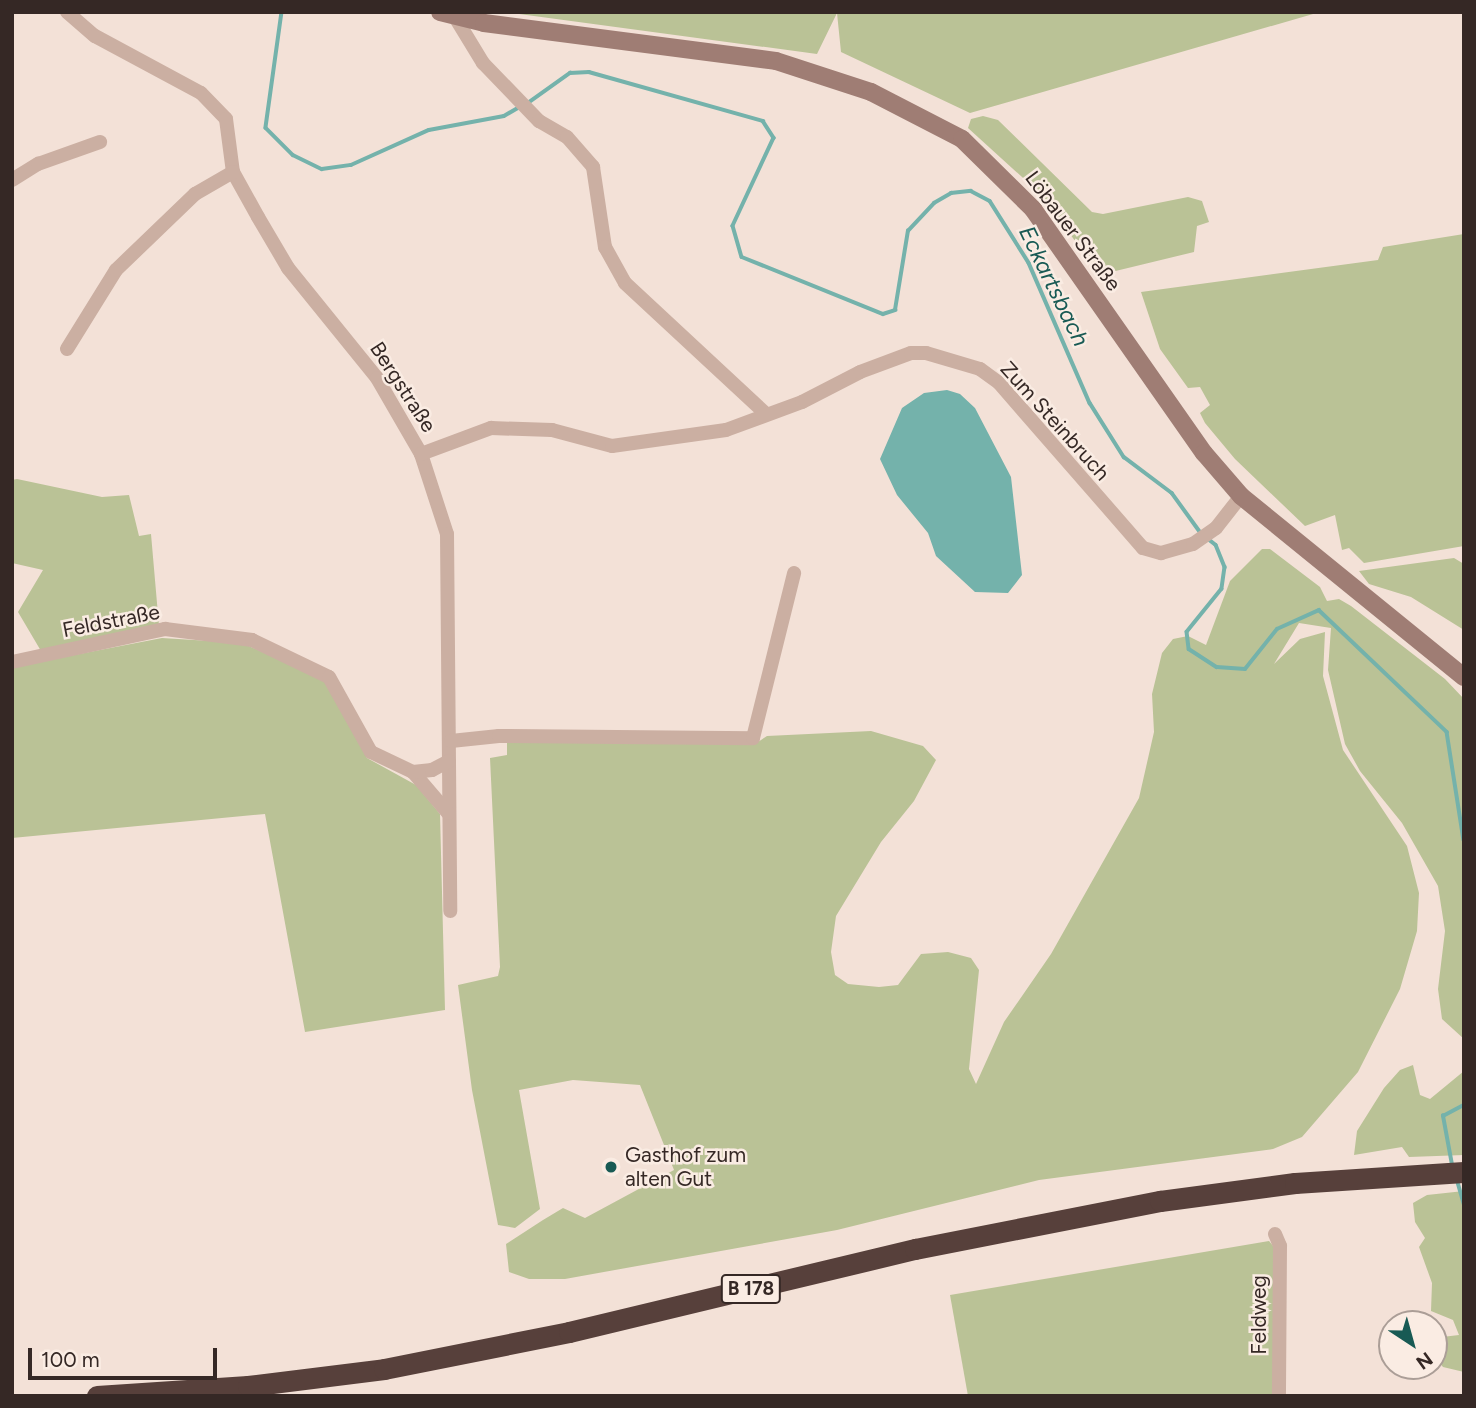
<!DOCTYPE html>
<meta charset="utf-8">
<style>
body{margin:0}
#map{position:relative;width:1476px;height:1408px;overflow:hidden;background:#f3e1d7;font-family:Figtree,sans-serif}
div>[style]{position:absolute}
.green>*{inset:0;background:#bac296}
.water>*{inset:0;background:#74b2ab}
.stream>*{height:3.5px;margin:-1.75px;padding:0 1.75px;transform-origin:1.75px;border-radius:1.75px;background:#74b2ab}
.street>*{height:14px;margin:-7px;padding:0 7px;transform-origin:7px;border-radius:7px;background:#cbafa2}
.secondary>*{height:18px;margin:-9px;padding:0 9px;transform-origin:9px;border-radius:9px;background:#9f7d74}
.highway>*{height:21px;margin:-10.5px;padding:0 10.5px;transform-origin:10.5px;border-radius:10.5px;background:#57403b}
.dots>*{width:19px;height:19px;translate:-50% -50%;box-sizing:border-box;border:4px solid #faece3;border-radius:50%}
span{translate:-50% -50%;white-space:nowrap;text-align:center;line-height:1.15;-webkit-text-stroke:5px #faece3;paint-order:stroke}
.shield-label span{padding:2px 5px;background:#faece3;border:2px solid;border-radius:5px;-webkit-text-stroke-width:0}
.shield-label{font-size:19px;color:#352825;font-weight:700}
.street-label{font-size:21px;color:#352825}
.poi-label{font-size:21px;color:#352825}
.left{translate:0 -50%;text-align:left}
.water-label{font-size:23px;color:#185a54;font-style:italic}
.frame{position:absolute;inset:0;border:14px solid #352825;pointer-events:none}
.north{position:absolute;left:1378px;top:1310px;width:70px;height:70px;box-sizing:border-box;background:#faece3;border:2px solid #ab9e97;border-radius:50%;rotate:144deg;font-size:19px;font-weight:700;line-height:28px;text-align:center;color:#352825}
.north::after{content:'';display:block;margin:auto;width:24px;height:32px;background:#185a54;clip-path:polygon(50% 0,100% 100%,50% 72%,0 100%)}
.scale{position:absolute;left:28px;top:1348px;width:189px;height:32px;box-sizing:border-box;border:4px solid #352825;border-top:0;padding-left:9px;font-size:21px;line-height:24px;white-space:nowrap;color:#352825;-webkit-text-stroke:5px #faece3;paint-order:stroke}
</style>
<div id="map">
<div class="green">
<i style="clip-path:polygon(504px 12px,1320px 12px,970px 113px,841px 52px,837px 13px,817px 54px)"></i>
<i style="clip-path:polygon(983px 116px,998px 120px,1092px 212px,1103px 214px,1188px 197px,1202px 201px,1209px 222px,1197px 226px,1194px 252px,1099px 275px,1044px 197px,968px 128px,971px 119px)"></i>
<i style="clip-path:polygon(1464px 234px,1464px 546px,1364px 563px,1349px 548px,1342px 550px,1335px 515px,1305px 526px,1235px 459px,1205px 423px,1200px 413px,1210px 405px,1200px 387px,1188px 388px,1160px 349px,1141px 292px,1378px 260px,1383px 247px)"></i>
<i style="clip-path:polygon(17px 479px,102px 497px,129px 495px,139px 536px,151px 534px,159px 626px,41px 651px,18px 612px,43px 570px,12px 563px,12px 480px)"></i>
<i style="clip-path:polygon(1262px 549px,1270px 549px,1320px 587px,1327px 601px,1339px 599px,1351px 606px,1445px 679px,1464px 699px,1464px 1039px,1442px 1019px,1438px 989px,1445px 931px,1438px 886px,1402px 823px,1360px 771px,1345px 744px,1328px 670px,1331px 628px,1299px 623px,1274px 664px,1300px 639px,1325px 632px,1323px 676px,1343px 750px,1407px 846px,1419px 893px,1417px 931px,1400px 989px,1358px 1072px,1302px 1137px,1273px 1149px,1039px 1180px,837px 1230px,565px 1279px,529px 1279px,509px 1272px,506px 1244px,543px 1220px,563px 1208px,585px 1218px,674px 1170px,640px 1085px,573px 1080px,519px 1090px,540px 1209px,515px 1228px,498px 1225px,472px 1090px,458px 985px,498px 976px,500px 967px,490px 758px,507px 755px,507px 742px,755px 744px,767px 736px,871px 731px,923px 746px,936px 760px,914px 801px,881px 842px,836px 916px,831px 952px,835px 975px,848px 984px,879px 987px,898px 985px,921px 954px,948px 952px,971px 958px,979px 970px,969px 1069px,976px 1084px,1004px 1022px,1051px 954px,1139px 798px,1154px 732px,1152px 694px,1162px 653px,1173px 639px,1188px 636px,1206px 645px,1230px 581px)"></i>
<i style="clip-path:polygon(1454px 558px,1464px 564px,1464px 630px,1411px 597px,1369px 584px,1359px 571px)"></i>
<i style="clip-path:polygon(162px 638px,242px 643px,324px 679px,367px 758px,416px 785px,440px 814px,445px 1010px,305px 1032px,265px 814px,12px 838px,12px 667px)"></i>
<i style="clip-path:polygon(1413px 1065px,1420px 1095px,1430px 1099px,1464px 1071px,1464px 1155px,1409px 1157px,1402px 1147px,1354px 1155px,1357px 1131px,1384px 1088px,1400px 1070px)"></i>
<i style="clip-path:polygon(1464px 1191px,1464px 1372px,1443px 1367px,1434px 1356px,1442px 1337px,1459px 1335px,1453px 1320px,1431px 1311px,1432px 1283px,1419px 1247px,1425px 1238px,1415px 1222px,1413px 1203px,1427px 1195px)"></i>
<i style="clip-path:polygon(1269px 1241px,1274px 1247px,1275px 1396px,968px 1396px,950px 1295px)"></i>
</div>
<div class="water">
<i style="clip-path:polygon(947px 390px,960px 394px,975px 408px,1011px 477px,1022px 575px,1008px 593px,975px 592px,936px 556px,928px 533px,897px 495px,880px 459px,902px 408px,924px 393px)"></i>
</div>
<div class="stream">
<i style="left:282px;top:12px;width:117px;rotate:97.9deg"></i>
<i style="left:266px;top:128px;width:38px;rotate:45deg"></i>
<i style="left:293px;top:155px;width:32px;rotate:26deg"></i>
<i style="left:322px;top:169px;width:29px;rotate:-8deg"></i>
<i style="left:351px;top:165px;width:85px;rotate:-24.2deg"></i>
<i style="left:429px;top:130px;width:76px;rotate:-10.6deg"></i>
<i style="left:504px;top:116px;width:20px;rotate:-30deg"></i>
<i style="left:528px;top:103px;width:52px;rotate:-35.5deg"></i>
<i style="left:570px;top:73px;width:19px;rotate:-3deg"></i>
<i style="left:589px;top:72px;width:181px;rotate:15.7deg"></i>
<i style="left:763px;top:121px;width:20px;rotate:57deg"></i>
<i style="left:774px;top:138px;width:97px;rotate:115deg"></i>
<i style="left:733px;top:226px;width:32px;rotate:74deg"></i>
<i style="left:742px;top:257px;width:152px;rotate:22deg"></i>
<i style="left:883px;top:314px;width:13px;rotate:-18deg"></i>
<i style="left:895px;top:310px;width:80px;rotate:-80.7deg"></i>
<i style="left:908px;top:231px;width:38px;rotate:-47deg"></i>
<i style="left:934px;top:203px;width:20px;rotate:-30deg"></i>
<i style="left:951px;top:193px;width:20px;rotate:-6deg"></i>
<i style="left:971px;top:191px;width:21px;rotate:28deg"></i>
<i style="left:990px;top:201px;width:73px;rotate:57.8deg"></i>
<i style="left:1029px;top:263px;width:153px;rotate:66.5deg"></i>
<i style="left:1090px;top:403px;width:64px;rotate:57.8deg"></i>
<i style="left:1124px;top:457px;width:60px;rotate:36.9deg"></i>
<i style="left:1172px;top:493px;width:49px;rotate:54.1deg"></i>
<i style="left:1207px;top:538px;width:11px;rotate:38deg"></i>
<i style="left:1216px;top:545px;width:24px;rotate:68deg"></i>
<i style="left:1225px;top:567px;width:22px;rotate:98deg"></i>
<i style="left:1222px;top:589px;width:55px;rotate:129.1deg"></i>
<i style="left:1187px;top:632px;width:17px;rotate:83deg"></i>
<i style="left:1189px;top:649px;width:33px;rotate:33deg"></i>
<i style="left:1217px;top:667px;width:28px;rotate:4deg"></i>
<i style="left:1245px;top:669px;width:51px;rotate:-51.3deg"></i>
<i style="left:1277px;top:629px;width:46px;rotate:-24.3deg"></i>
<i style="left:1319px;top:610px;width:177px;rotate:43.6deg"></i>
<i style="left:1447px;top:732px;width:109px;rotate:81.1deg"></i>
<i style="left:1452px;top:1165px;width:50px;rotate:-100.4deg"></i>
<i style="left:1443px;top:1116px;width:24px;rotate:-28deg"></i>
<i style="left:1457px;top:1179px;width:26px;rotate:74deg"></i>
</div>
<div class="street">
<i style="left:67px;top:12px;width:37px;rotate:41deg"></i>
<i style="left:95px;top:36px;width:120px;rotate:28.3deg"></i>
<i style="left:201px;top:93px;width:36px;rotate:46deg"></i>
<i style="left:226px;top:119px;width:53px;rotate:82.5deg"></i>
<i style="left:233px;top:172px;width:51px;rotate:60.9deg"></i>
<i style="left:258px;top:217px;width:59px;rotate:59.5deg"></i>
<i style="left:288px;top:268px;width:141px;rotate:51deg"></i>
<i style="left:377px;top:378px;width:88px;rotate:59.9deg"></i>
<i style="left:421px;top:454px;width:84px;rotate:72deg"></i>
<i style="left:447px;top:534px;width:377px;rotate:89.5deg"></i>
<i style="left:455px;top:17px;width:54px;rotate:58.7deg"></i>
<i style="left:483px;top:63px;width:81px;rotate:46deg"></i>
<i style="left:539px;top:121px;width:32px;rotate:30deg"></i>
<i style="left:567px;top:137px;width:40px;rotate:49deg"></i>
<i style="left:593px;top:167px;width:81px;rotate:81.5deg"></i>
<i style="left:605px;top:247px;width:41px;rotate:60.9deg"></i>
<i style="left:625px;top:283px;width:192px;rotate:42.9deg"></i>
<i style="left:12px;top:180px;width:31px;rotate:-32deg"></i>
<i style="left:38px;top:164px;width:66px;rotate:-19.5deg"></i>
<i style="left:67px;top:349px;width:93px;rotate:-58.2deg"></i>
<i style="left:116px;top:270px;width:110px;rotate:-43.9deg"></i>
<i style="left:195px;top:194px;width:44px;rotate:-30.1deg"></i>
<i style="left:421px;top:454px;width:75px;rotate:-20.4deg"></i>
<i style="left:491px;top:428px;width:61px;rotate:1.9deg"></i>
<i style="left:552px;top:430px;width:62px;rotate:14.9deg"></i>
<i style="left:612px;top:446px;width:115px;rotate:-8deg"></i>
<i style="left:726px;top:430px;width:81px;rotate:-20.2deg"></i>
<i style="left:802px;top:402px;width:65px;rotate:-27.3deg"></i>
<i style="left:860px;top:372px;width:54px;rotate:-20.4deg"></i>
<i style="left:911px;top:353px;width:15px"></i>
<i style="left:926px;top:353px;width:56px;rotate:16.5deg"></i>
<i style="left:980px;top:369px;width:24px;rotate:36deg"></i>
<i style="left:999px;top:383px;width:219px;rotate:48.9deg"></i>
<i style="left:1143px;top:548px;width:19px;rotate:16deg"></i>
<i style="left:1161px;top:553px;width:33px;rotate:-16deg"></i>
<i style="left:1193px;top:544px;width:28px;rotate:-35deg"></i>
<i style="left:1216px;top:528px;width:41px;rotate:-52deg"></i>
<i style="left:12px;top:662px;width:157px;rotate:-12.2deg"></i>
<i style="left:165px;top:629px;width:88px;rotate:7.2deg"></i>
<i style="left:252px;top:640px;width:85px;rotate:25.7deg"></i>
<i style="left:329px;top:677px;width:86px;rotate:60.8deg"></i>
<i style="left:371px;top:752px;width:47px;rotate:25.5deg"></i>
<i style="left:413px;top:772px;width:54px;rotate:49.5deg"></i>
<i style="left:451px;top:741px;width:48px;rotate:-5.9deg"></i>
<i style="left:499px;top:736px;width:254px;rotate:0.5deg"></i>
<i style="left:753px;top:738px;width:170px;rotate:-76deg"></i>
<i style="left:413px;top:772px;width:19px;rotate:-6deg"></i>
<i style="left:432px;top:770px;width:19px;rotate:-28deg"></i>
<i style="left:1275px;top:1234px;width:13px;rotate:67deg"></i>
<i style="left:1280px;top:1246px;width:150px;rotate:90.4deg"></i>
</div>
<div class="secondary">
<i style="left:440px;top:12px;width:45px;rotate:14deg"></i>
<i style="left:484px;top:23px;width:294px;rotate:7.4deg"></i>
<i style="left:776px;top:61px;width:100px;rotate:18.1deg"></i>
<i style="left:871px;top:92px;width:102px;rotate:27.3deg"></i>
<i style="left:962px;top:139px;width:100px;rotate:44.6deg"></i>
<i style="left:1033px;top:209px;width:298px;rotate:55deg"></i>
<i style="left:1204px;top:453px;width:57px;rotate:49.3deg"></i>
<i style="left:1241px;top:496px;width:287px;rotate:39.1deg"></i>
</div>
<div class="highway">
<i style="left:97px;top:1396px;width:151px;rotate:-3.8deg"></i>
<i style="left:248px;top:1386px;width:137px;rotate:-7.1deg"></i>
<i style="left:384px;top:1369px;width:189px;rotate:-11.3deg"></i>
<i style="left:569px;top:1332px;width:356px;rotate:-13.5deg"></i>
<i style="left:915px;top:1249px;width:250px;rotate:-11.1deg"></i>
<i style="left:1160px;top:1201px;width:136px;rotate:-7.6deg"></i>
<i style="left:1295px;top:1183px;width:169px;rotate:-3.7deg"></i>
</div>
<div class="dots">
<i style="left:611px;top:1167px;background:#185a54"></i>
</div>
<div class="shield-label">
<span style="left:751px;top:1289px">B 178</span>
</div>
<div class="street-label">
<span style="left:1073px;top:231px;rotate:53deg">Löbauer Straße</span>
<span style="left:403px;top:387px;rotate:57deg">Bergstraße</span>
<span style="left:1055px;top:421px;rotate:48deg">Zum Steinbruch</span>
<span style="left:111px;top:621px;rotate:-11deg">Feldstraße</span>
<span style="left:1259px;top:1315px;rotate:-90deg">Feldweg</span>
</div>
<div class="poi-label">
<span class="left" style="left:625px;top:1167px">Gasthof zum<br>alten Gut</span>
</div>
<div class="water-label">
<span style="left:1054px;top:286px;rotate:64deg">Eckartsbach</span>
</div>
<div class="frame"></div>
<div class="north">N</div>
<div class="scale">100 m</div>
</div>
